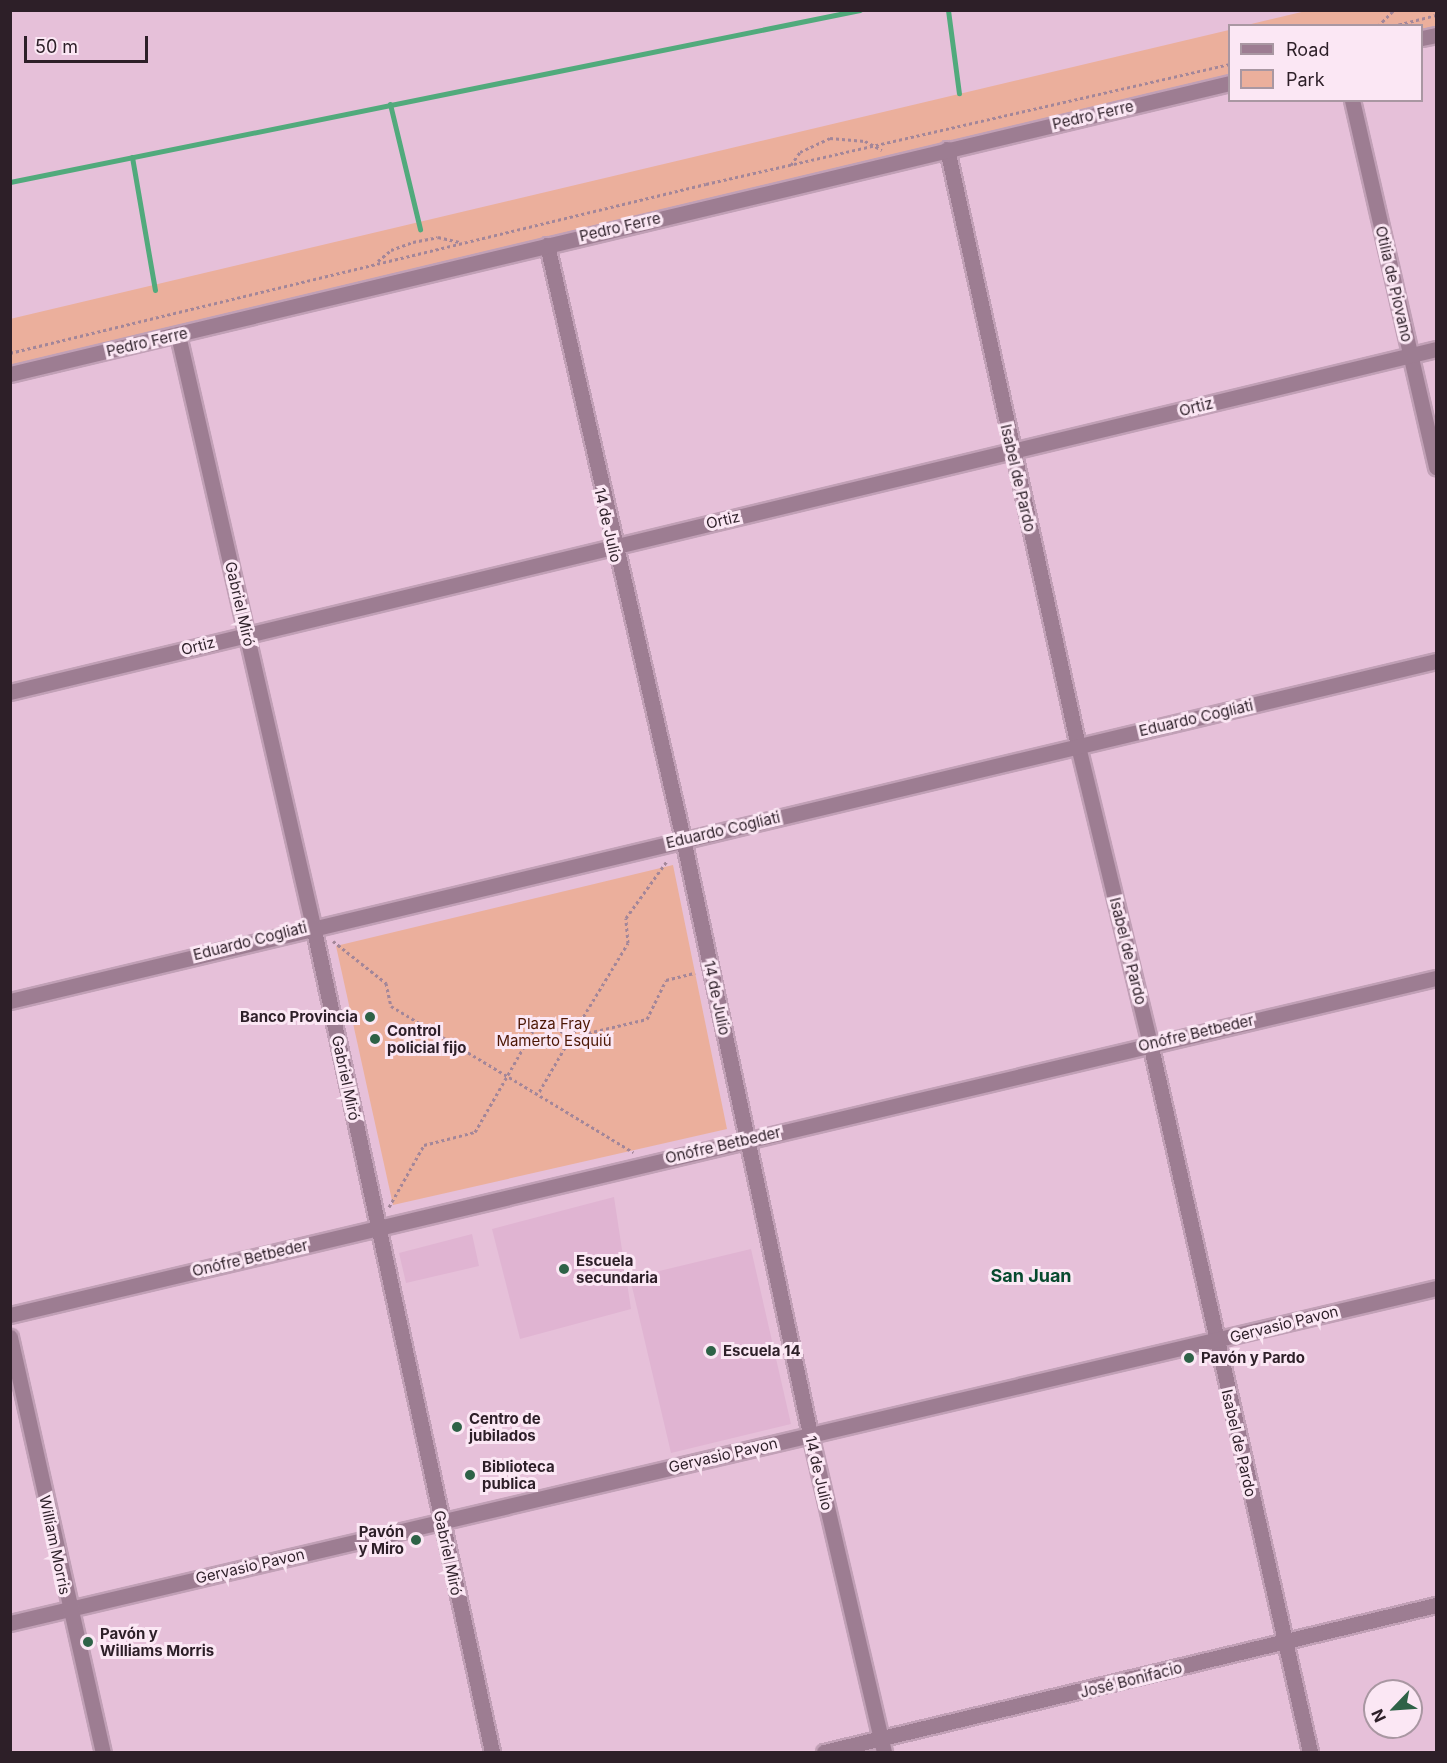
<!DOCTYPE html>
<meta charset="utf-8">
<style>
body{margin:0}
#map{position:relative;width:1447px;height:1763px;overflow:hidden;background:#e6c0d9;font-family:Inter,sans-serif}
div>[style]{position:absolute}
.built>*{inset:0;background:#e0b4d2}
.green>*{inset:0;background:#ebaf9c}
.stream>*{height:5px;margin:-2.5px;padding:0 2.5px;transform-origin:2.5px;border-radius:2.5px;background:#51aa7c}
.path>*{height:3px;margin-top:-1.5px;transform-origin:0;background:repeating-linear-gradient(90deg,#a38699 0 3px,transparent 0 6px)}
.roads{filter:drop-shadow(2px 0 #c1a0b6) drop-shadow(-2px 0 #c1a0b6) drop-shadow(0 2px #c1a0b6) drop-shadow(0 -2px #c1a0b6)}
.minor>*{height:15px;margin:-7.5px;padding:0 7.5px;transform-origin:7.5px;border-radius:7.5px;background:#9d7d92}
.tertiary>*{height:15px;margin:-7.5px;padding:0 7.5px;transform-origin:7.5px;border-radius:7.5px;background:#9d7d92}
.dots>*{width:16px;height:16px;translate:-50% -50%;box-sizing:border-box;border:3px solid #fbe7f4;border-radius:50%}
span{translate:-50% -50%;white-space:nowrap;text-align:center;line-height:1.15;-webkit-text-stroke:6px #fbe7f4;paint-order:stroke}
.street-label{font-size:15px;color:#2d1f28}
.poi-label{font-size:15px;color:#2d1f28;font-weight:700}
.right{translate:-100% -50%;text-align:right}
.left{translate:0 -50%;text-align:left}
.park-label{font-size:15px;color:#4c1705}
.quarter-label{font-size:18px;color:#064a2e;font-weight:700}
.frame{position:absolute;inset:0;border:12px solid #2d1f28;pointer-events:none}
.legend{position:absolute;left:1228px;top:24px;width:195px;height:78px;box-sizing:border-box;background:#fbe7f4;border:2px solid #a997a2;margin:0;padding:8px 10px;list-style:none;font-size:18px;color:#2d1f28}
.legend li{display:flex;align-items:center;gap:12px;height:30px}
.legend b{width:30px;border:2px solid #a997a2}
.north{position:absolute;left:1363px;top:1679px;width:60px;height:60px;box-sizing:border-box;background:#fbe7f4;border:2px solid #a997a2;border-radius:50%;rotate:245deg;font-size:16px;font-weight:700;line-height:24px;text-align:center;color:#2d1f28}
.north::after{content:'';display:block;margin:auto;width:21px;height:27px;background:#2e6247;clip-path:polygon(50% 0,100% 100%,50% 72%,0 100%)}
.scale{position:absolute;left:24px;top:36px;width:124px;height:27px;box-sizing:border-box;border:3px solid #2d1f28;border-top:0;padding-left:8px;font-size:18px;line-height:21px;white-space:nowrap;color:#2d1f28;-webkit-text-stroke:4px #fbe7f4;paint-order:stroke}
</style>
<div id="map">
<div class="built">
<i style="clip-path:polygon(614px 1197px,631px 1309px,520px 1339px,492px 1229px)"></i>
<i style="clip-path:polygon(472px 1234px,479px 1266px,406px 1283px,399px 1253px)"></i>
<i style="clip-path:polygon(751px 1249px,791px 1424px,671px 1453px,630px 1278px)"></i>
</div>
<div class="green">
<i style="clip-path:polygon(1310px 10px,1436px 11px,1436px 26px,1422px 30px,1422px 26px,1247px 25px)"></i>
<i style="clip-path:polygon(1229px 30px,1229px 76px,11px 369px,10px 319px)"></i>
<i style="clip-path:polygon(673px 865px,727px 1129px,393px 1205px,336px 946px)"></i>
</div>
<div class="stream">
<i style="left:948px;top:10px;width:84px;rotate:82.5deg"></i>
<i style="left:390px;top:104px;width:129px;rotate:76.5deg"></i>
<i style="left:132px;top:157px;width:135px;rotate:80.2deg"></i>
<i style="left:10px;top:182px;width:867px;rotate:-11.44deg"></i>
</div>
<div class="path">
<i style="left:1378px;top:26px;width:23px;rotate:-45deg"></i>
<i style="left:1393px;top:26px;width:44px;rotate:-14.3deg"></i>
<i style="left:791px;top:165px;width:16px;rotate:-55deg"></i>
<i style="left:800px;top:152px;width:33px;rotate:-25deg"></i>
<i style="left:830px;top:138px;width:35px;rotate:5deg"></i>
<i style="left:865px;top:141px;width:19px;rotate:28deg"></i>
<i style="left:378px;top:261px;width:17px;rotate:-40deg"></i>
<i style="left:391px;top:250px;width:23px;rotate:-20deg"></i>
<i style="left:413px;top:242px;width:25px;rotate:-11deg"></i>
<i style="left:438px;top:237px;width:22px;rotate:13deg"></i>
<i style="left:10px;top:353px;width:716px;rotate:-13.65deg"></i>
<i style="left:706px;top:184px;width:538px;rotate:-12.9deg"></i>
<i style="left:333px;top:941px;width:68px;rotate:38.4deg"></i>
<i style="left:386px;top:983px;width:24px;rotate:78deg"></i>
<i style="left:391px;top:1006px;width:283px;rotate:31.1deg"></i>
<i style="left:571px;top:1037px;width:110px;rotate:-58.8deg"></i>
<i style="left:628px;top:943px;width:25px;rotate:-95deg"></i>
<i style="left:626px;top:918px;width:70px;rotate:-54.3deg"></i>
<i style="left:571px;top:1037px;width:78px;rotate:-13.3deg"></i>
<i style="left:647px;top:1019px;width:43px;rotate:-64deg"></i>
<i style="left:666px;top:980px;width:30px;rotate:-14deg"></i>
<i style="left:389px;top:1207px;width:71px;rotate:-60.6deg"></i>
<i style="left:424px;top:1145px;width:53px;rotate:-14.3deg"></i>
<i style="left:475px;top:1132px;width:130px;rotate:-60.1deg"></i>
<i style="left:540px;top:1019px;width:36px;rotate:30deg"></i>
<i style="left:571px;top:1037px;width:66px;rotate:120.1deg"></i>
</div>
<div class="roads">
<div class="minor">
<i style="left:1422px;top:38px;width:14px;rotate:-12deg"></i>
<i style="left:1352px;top:100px;width:377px;rotate:77.1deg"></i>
<i style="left:947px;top:149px;width:611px;rotate:77.62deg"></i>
<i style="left:1078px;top:746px;width:306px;rotate:76.4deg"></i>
<i style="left:1150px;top:1043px;width:727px;rotate:77.28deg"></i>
<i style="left:547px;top:245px;width:609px;rotate:77.1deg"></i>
<i style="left:683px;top:839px;width:608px;rotate:77.95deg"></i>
<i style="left:810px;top:1434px;width:326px;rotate:76.9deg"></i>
<i style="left:10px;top:374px;width:1254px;rotate:-13.42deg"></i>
<i style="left:10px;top:692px;width:1467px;rotate:-13.52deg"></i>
<i style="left:10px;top:1001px;width:1466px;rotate:-13.41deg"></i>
<i style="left:10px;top:1315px;width:1465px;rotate:-13.3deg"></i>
<i style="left:10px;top:1623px;width:1465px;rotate:-13.22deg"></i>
<i style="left:824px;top:1752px;width:629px;rotate:-13.51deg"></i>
</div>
<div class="tertiary">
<i style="left:178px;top:335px;width:606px;rotate:77.13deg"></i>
<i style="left:313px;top:926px;width:845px;rotate:77.77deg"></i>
<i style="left:10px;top:1337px;width:425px;rotate:77.4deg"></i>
</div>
</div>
<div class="dots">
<i style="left:370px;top:1017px;background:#2e6247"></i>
<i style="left:375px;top:1039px;background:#2e6247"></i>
<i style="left:564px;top:1269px;background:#2e6247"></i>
<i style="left:711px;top:1351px;background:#2e6247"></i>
<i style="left:1189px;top:1358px;background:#2e6247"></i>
<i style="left:457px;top:1427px;background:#2e6247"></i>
<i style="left:470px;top:1475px;background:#2e6247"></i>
<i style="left:416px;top:1540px;background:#2e6247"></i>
<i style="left:88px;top:1642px;background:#2e6247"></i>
</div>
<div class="street-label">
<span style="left:1093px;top:115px;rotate:-13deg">Pedro Ferre</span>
<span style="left:620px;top:227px;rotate:-13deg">Pedro Ferre</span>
<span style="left:1394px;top:284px;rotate:77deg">Otilia de Piovano</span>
<span style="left:147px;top:342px;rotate:-13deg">Pedro Ferre</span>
<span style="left:1196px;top:407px;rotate:-14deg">Ortiz</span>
<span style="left:1018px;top:478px;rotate:77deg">Isabel de Pardo</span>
<span style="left:723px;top:520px;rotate:-13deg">Ortiz</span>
<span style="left:608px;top:525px;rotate:77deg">14 de Julio</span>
<span style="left:240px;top:604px;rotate:77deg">Gabriel Miró</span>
<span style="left:198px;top:646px;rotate:-14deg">Ortiz</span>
<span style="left:1196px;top:718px;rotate:-13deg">Eduardo Cogliati</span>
<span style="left:723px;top:830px;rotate:-13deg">Eduardo Cogliati</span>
<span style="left:250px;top:941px;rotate:-14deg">Eduardo Cogliati</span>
<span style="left:1128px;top:951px;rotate:76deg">Isabel de Pardo</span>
<span style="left:717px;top:998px;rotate:78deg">14 de Julio</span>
<span style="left:1196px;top:1033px;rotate:-13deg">Onófre Betbeder</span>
<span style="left:346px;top:1078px;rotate:78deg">Gabriel Miró</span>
<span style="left:723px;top:1145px;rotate:-13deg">Onófre Betbeder</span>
<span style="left:250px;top:1258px;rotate:-13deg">Onófre Betbeder</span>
<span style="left:1284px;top:1324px;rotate:-14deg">Gervasio Pavon</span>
<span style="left:1239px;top:1443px;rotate:77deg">Isabel de Pardo</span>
<span style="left:723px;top:1455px;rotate:-13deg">Gervasio Pavon</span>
<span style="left:819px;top:1473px;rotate:77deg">14 de Julio</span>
<span style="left:55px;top:1545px;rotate:78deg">William Morris</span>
<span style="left:448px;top:1553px;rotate:78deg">Gabriel Miró</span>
<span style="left:250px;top:1566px;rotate:-13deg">Gervasio Pavon</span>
<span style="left:1131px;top:1680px;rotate:-14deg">José Bonifacio</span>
</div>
<div class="poi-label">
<span class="right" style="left:358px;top:1017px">Banco Provincia</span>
<span class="left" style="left:387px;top:1039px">Control<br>policial fijo</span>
<span class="left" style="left:576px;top:1269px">Escuela<br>secundaria</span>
<span class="left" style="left:723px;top:1351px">Escuela 14</span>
<span class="left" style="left:1201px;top:1358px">Pavón y Pardo</span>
<span class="left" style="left:469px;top:1427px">Centro de<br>jubilados</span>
<span class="left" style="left:482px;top:1475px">Biblioteca<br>publica</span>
<span class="right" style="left:404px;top:1540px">Pavón<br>y Miro</span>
<span class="left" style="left:100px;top:1642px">Pavón y<br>Williams Morris</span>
</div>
<div class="park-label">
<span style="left:554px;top:1032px">Plaza Fray<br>Mamerto Esquiú</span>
</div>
<div class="quarter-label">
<span style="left:1031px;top:1276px">San Juan</span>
</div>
<div class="frame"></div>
<ul class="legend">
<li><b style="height:8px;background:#9d7d92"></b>Road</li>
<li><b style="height:16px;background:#ebaf9c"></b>Park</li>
</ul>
<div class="north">N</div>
<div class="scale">50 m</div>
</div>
